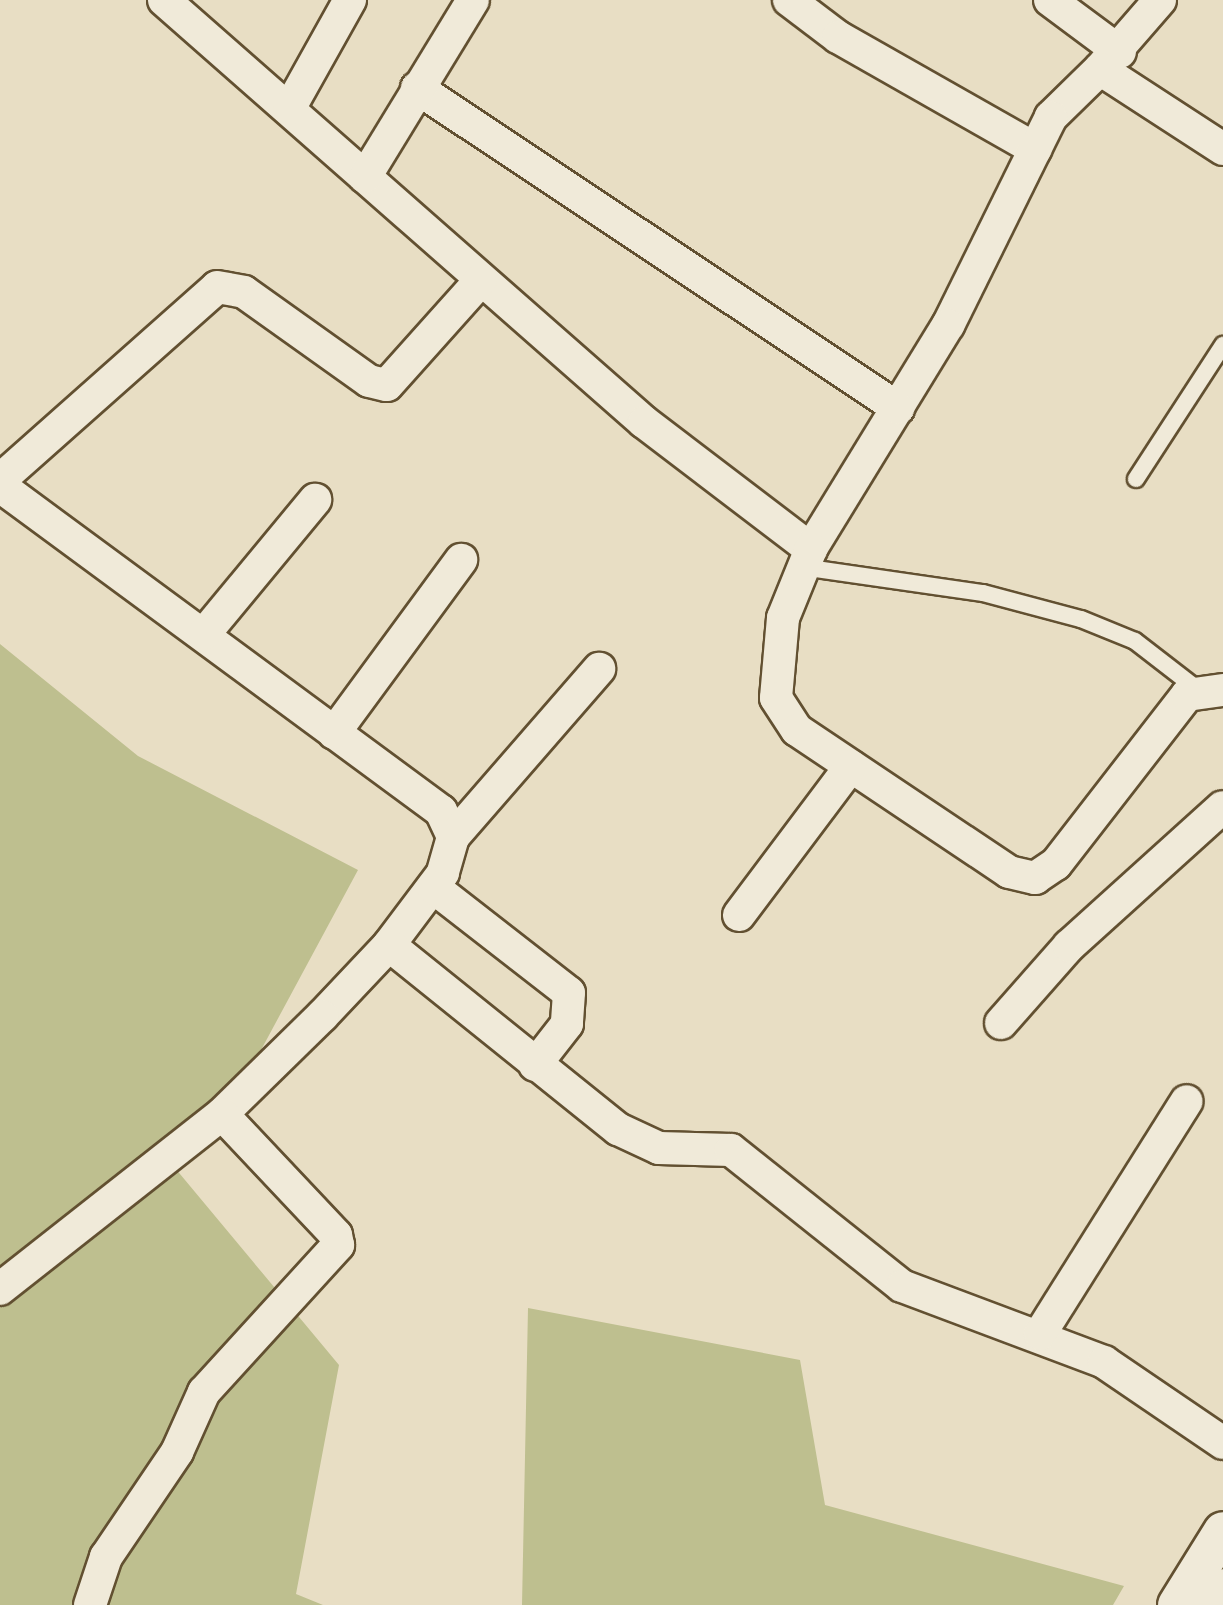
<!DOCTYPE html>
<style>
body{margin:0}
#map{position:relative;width:1223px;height:1605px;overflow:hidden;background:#e8dec4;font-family:"IM FELL French Canon",serif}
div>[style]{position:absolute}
.green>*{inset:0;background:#bebf8f}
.roads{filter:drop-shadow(2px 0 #625031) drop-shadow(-2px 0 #625031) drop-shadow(0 2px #625031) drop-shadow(0 -2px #625031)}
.service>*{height:16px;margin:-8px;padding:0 8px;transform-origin:8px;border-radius:8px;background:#f0ead9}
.minor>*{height:32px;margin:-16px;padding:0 16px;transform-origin:16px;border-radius:16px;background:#f0ead9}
.tertiary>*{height:38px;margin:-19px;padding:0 19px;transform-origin:19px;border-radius:19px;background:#f0ead9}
span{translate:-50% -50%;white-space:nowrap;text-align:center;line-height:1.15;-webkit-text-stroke:5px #f0ead9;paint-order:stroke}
</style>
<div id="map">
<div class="green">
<i style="clip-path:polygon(0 644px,138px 756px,358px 870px,233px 1102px,175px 1168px,339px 1365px,296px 1594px,323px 1605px,0 1605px)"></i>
<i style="clip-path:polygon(528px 1308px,800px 1360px,825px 1505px,1124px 1586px,1113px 1605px,522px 1605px)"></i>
</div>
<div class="roads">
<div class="service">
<i style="left:1136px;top:479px;width:160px;rotate:-57deg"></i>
<i style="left:802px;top:567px;width:183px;rotate:8.2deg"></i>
<i style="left:983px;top:593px;width:101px;rotate:14.9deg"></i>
<i style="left:1081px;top:619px;width:58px;rotate:22.2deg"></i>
<i style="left:1135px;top:641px;width:78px;rotate:37.7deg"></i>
</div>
<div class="minor">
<i style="left:164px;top:0;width:639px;rotate:41.32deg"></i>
<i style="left:644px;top:422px;width:210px;rotate:37.3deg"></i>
<i style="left:789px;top:0;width:61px;rotate:37.1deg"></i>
<i style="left:838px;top:37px;width:227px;rotate:29.6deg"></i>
<i style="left:1050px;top:0;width:87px;rotate:36.6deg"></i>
<i style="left:1160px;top:0;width:91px;rotate:131deg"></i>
<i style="left:1100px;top:69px;width:147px;rotate:33deg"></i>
<i style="left:1100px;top:69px;width:69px;rotate:135.6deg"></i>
<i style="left:1051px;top:117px;width:232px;rotate:116.3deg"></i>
<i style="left:948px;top:325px;width:263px;rotate:121.5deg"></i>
<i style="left:811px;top:549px;width:74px;rotate:112.1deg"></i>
<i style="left:783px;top:618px;width:80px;rotate:95deg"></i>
<i style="left:776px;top:698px;width:38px;rotate:57deg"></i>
<i style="left:797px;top:730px;width:255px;rotate:33.8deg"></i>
<i style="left:1009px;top:872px;width:27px;rotate:13deg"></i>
<i style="left:1035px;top:878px;width:25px;rotate:-34deg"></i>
<i style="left:1056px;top:864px;width:214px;rotate:-52.2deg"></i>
<i style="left:1187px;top:695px;width:36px;rotate:-8deg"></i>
<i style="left:417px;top:88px;width:578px;rotate:33.64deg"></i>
<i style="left:289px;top:109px;width:125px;rotate:-60.8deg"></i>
<i style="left:365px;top:177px;width:207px;rotate:-58.6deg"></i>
<i style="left:0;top:480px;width:290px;rotate:-41.6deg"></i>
<i style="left:217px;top:287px;width:27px;rotate:10deg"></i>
<i style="left:244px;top:292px;width:153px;rotate:35.5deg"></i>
<i style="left:369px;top:381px;width:18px;rotate:13deg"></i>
<i style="left:387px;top:385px;width:141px;rotate:-48.2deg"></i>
<i style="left:0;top:486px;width:548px;rotate:36.39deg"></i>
<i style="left:441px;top:811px;width:29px;rotate:65deg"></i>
<i style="left:453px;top:837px;width:37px;rotate:106deg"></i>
<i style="left:443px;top:873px;width:90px;rotate:126.9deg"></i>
<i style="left:389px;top:945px;width:98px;rotate:133.3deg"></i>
<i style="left:322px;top:1016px;width:140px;rotate:135.6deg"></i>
<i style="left:222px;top:1114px;width:283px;rotate:141.8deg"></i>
<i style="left:205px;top:633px;width:173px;rotate:-50.4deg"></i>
<i style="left:334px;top:733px;width:215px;rotate:-53.7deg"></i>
<i style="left:453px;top:837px;width:223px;rotate:-49deg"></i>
<i style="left:433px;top:887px;width:172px;rotate:37.9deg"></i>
<i style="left:569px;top:993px;width:31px;rotate:94deg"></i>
<i style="left:567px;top:1024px;width:52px;rotate:128deg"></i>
<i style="left:739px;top:915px;width:186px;rotate:-53.1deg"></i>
<i style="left:389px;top:945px;width:294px;rotate:38.8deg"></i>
<i style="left:618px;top:1129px;width:45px;rotate:24.9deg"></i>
<i style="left:659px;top:1148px;width:72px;rotate:1.6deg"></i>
<i style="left:731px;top:1150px;width:218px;rotate:38.5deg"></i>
<i style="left:902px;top:1286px;width:216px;rotate:20.6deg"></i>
<i style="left:1104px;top:1362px;width:144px;rotate:34.2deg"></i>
<i style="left:1001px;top:1023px;width:103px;rotate:-48.6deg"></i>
<i style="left:1069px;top:946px;width:207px;rotate:-42.1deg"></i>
<i style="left:1040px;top:1334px;width:275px;rotate:-57.8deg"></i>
<i style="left:90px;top:1605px;width:51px;rotate:-71.6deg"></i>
<i style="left:106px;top:1557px;width:127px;rotate:-55.9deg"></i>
<i style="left:177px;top:1452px;width:66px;rotate:-65.8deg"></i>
<i style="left:204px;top:1392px;width:199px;rotate:-47.6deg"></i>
<i style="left:338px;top:1245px;width:10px;rotate:-101deg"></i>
<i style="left:336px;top:1235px;width:166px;rotate:-133.3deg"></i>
</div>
<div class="tertiary">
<i style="left:1177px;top:1605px;width:87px;rotate:-58.1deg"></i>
<i style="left:1212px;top:1605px;width:20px;rotate:-57deg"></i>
</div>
</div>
</div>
